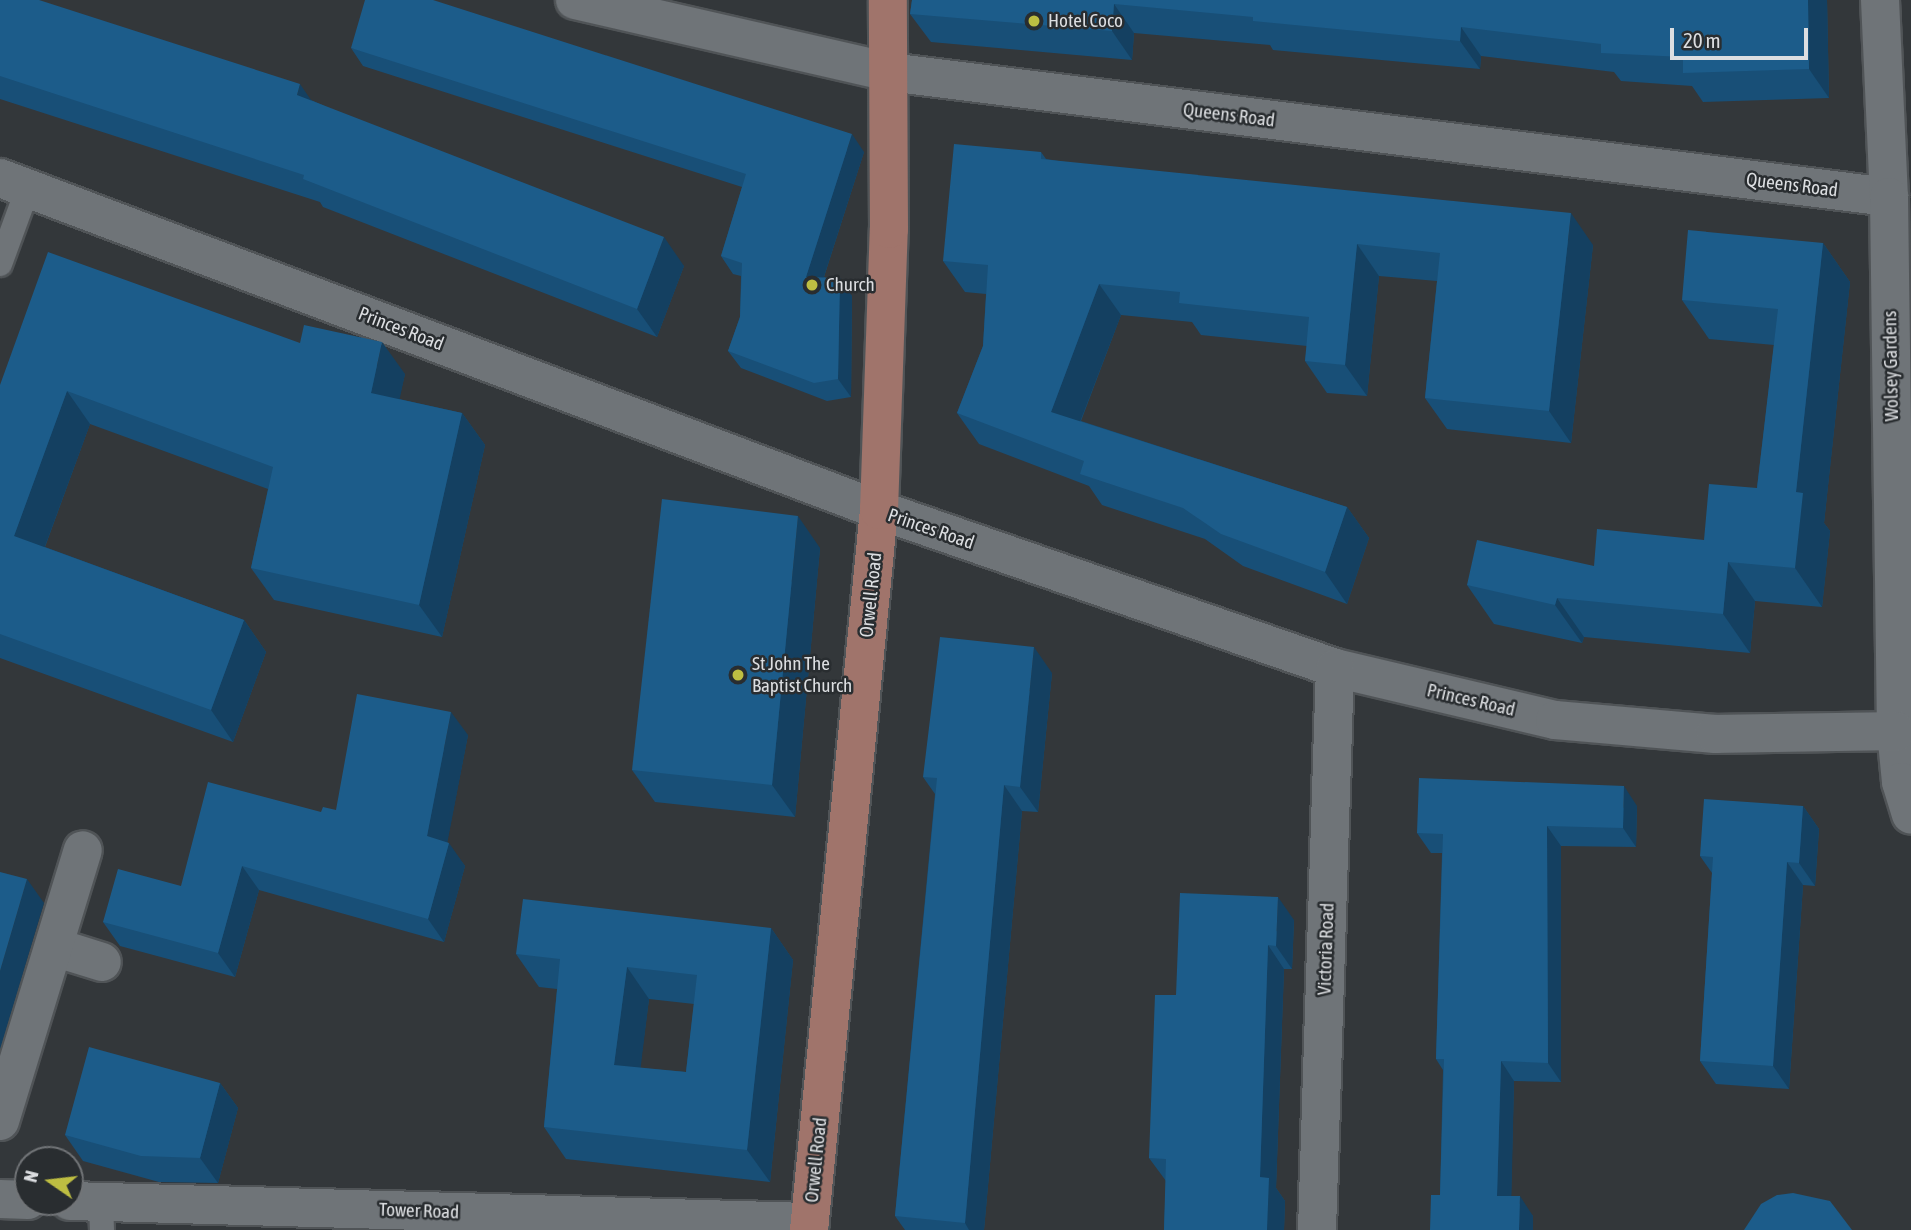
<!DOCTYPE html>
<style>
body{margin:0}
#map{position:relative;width:1911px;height:1230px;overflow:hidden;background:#33373a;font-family:"Asap Condensed",sans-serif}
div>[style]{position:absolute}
.roads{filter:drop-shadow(2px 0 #505457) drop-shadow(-2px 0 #505457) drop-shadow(0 2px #505457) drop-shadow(0 -2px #505457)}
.service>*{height:24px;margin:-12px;padding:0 12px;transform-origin:12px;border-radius:12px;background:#6f7478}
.minor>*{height:38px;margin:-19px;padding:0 19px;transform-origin:19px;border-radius:19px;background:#6f7478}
.primary>*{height:38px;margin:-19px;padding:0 19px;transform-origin:19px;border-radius:19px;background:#a0746b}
.wall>*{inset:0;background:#184f77}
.shaded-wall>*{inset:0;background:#144061}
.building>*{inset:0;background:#1c5c8a}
.dots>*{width:19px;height:19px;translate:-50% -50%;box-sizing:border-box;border:4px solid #292d30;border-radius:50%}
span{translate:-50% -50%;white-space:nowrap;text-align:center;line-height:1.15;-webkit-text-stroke:5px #292d30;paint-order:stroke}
.poi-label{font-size:19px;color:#dcdee1}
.left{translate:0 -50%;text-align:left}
.street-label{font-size:19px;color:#dcdee1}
.north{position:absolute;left:14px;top:1146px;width:70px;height:70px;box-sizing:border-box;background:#292d30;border:2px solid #717477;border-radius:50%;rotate:284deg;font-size:19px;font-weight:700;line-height:28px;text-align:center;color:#dcdee1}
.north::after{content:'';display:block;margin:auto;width:24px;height:32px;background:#bebe42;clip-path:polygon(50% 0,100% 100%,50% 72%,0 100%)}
.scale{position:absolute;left:1670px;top:28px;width:138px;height:32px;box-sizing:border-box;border:4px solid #dcdee1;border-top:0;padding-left:9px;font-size:21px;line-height:24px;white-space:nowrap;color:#dcdee1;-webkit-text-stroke:5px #292d30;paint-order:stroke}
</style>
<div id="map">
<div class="roads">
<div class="service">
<i style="left:0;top:264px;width:81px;rotate:-69.8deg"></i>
<i style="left:101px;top:1202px;width:28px;rotate:88deg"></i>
</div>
<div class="minor">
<i style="left:575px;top:0;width:322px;rotate:12.9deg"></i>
<i style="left:889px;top:72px;width:1008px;rotate:7.13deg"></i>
<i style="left:1880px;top:0;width:197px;rotate:87.4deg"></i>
<i style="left:1889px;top:197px;width:534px;rotate:89.25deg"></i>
<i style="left:1896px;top:731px;width:51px;rotate:84.4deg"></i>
<i style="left:1901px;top:782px;width:34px;rotate:73deg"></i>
<i style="left:0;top:178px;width:940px;rotate:20.69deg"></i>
<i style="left:879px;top:510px;width:483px;rotate:19.1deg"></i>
<i style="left:1335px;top:668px;width:226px;rotate:13.3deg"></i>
<i style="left:1555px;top:720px;width:161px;rotate:5deg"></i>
<i style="left:1715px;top:734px;width:181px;rotate:-0.9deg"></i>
<i style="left:54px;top:947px;width:50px;rotate:17.4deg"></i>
<i style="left:0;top:1121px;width:283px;rotate:-73deg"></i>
<i style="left:0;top:1199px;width:28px;rotate:2deg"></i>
<i style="left:70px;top:1201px;width:740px;rotate:1.63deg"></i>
<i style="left:1317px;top:1230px;width:562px;rotate:-88.17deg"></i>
</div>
<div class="primary">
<i style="left:809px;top:1230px;width:723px;rotate:-84.45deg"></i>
<i style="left:879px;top:510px;width:281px;rotate:-88deg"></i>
<i style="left:889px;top:229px;width:229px;rotate:-90.3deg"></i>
</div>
</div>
<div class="wall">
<i style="clip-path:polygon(0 0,311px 100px,684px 266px,657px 337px,323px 207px,320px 202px,0 99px)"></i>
<i style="clip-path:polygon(912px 0,1827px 0,1829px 98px,1703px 102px,1692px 86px,1621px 81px,1614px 72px,1481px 56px,1480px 69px,1273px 50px,1270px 45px,1134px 33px,1132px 60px,931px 42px,910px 14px)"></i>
<i style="clip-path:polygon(351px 48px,864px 152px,824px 277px,852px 296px,851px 397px,827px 401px,741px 368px,728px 351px,740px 317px,741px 276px,733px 274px,721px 256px,742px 187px,363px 66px)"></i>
<i style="clip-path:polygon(1041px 152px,1046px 159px,1593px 245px,1571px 443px,1447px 429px,1425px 398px,1437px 281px,1379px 276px,1367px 396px,1327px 393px,1305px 361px,1307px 346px,1201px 335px,1192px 322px,1121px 315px,1081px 421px,1347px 507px,1369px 538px,1347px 604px,1243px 566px,1205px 539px,1102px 505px,1089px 486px,979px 444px,957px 413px,983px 346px,986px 294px,965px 292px,943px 261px)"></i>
<i style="clip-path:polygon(1823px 243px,1850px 282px,1824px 523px,1830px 531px,1822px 607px,1755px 601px,1750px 653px,1584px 637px,1582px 643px,1494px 624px,1467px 585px,1594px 566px,1704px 540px,1757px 488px,1774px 345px,1709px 339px,1682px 300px)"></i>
<i style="clip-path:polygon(300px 343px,405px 374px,399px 399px,462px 413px,485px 445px,442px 637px,274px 600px,251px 568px,268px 489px,90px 424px,45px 547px,244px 620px,266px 652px,233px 742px,0 658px,0 385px)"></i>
<i style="clip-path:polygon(820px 548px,795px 817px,655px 802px,632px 770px)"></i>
<i style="clip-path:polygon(1052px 673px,1038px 812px,1022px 811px,984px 1230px,905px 1230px,895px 1216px,935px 794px,923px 777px)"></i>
<i style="clip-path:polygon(468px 735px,447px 842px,465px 866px,444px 942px,259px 890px,235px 977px,120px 946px,103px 922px,181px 886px,321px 812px,336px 810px)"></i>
<i style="clip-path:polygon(1637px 806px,1636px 847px,1561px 846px,1561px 1082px,1514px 1081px,1511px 1196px,1533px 1216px,1533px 1230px,1430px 1230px,1440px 1195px,1443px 1070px,1436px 1059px,1442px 853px,1431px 853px,1417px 833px)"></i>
<i style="clip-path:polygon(1803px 806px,1819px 829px,1815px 886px,1803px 885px,1789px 1089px,1716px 1084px,1700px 1061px,1712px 873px,1700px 856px)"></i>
<i style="clip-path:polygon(1294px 920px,1292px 969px,1284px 969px,1276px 1188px,1285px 1201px,1284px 1230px,1164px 1230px,1166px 1181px,1149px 1158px,1176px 995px)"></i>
<i style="clip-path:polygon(evenodd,771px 928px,793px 960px,770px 1182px,566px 1159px,544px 1127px,557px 989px,539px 987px,516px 954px,771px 928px,649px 999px,694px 1004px,686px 1072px,640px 1068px,649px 999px)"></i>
<i style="clip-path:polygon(220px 1083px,238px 1108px,218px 1183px,159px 1182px,83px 1161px,65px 1135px)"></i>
</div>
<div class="shaded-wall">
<i style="clip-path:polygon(1808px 0,1827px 0,1829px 98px,1809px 69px)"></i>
<i style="clip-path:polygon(1114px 4px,1134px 33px,1132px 60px,1112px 31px)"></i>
<i style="clip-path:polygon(1461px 27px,1481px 56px,1480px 69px,1460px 41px)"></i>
<i style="clip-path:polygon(300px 84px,320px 113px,297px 95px)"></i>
<i style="clip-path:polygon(852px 134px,864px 152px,818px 295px,806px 277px)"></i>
<i style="clip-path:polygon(1571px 213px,1593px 245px,1571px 443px,1549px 411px)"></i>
<i style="clip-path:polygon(664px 237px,684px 266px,657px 337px,637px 309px)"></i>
<i style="clip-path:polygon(1823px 243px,1850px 282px,1824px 523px,1830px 531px,1822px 607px,1795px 568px,1796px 492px)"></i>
<i style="clip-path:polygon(1357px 244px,1379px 276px,1367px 396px,1345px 365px)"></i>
<i style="clip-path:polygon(840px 278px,852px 296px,851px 397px,838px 379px)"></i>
<i style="clip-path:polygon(1099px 284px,1121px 315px,1072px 443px,1051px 412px)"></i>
<i style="clip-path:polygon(382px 342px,405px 374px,394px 425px,371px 393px)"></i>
<i style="clip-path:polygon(67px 391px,90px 424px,37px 568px,14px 536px)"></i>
<i style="clip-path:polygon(462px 413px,485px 445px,442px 637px,419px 605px)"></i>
<i style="clip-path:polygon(1347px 507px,1369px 538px,1347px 604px,1325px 572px)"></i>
<i style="clip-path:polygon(798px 516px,820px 548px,795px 817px,772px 785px)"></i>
<i style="clip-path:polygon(1728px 562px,1755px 601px,1750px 653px,1723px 614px)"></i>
<i style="clip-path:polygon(1557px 598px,1584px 637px,1582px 643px,1555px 605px)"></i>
<i style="clip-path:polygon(244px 620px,266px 652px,233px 742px,211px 710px)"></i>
<i style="clip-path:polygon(1034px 647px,1052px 673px,1038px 812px,1020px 787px)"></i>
<i style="clip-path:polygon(451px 712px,468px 735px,444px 860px,427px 836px)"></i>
<i style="clip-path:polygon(1004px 785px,1022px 811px,984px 1230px,969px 1230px,965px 1223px)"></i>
<i style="clip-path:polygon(1624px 786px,1637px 806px,1636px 847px,1623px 828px)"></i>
<i style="clip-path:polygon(1803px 806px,1819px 829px,1815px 886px,1799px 863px)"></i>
<i style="clip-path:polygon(1547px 826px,1561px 846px,1561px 1082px,1548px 1063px)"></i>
<i style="clip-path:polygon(449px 843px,465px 866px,444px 942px,428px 919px)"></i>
<i style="clip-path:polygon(1787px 862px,1803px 885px,1789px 1089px,1773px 1066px)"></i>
<i style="clip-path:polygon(242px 866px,259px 890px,235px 977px,218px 953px)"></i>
<i style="clip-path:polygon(27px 879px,44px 903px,0 1049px,0 971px)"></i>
<i style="clip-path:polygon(1278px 897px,1294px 920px,1292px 969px,1276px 946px)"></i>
<i style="clip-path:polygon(771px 928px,793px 960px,770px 1182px,747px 1150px)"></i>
<i style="clip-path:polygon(1268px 945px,1284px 969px,1276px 1188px,1285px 1201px,1284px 1230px,1267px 1230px,1260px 1177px)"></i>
<i style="clip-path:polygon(627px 967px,649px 999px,637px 1097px,614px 1065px)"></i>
<i style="clip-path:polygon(1501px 1061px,1514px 1081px,1511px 1215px,1497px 1196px)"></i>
<i style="clip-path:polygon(220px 1083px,238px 1108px,218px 1183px,200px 1158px)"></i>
<i style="clip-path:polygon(1520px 1196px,1533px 1216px,1533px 1230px,1519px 1230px)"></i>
</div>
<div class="building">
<i style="clip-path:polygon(0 0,39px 0,300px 84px,297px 95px,664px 237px,637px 309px,303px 179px,304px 175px,0 76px)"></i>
<i style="clip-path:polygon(365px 0,433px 0,852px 134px,806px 277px,840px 278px,838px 379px,814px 383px,728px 351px,740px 317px,742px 263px,721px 256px,746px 174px,351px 48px)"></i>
<i style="clip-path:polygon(912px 0,1808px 0,1809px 69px,1683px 73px,1683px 57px,1601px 53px,1601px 44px,1461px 27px,1460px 41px,1253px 21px,1253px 17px,1114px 4px,1112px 31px,910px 14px)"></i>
<i style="clip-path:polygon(954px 144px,1041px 152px,1041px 159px,1571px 213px,1549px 411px,1425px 398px,1440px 253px,1357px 244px,1345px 365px,1305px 361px,1309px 317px,1179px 303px,1180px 292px,1099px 284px,1051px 412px,1347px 507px,1325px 572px,1221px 534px,1183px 508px,1080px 474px,1084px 461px,957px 413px,983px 346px,988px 265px,943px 261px)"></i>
<i style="clip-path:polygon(1688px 230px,1823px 243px,1796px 492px,1803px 493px,1795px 568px,1728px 562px,1723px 614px,1557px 598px,1555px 605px,1467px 585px,1477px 540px,1594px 566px,1597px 529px,1704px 540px,1709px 484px,1757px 488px,1778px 309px,1682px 300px)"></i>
<i style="clip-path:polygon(48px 252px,300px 343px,304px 325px,382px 342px,371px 393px,462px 413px,419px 605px,251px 568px,273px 467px,67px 391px,14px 536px,244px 620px,211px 710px,0 634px,0 385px)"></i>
<i style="clip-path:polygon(662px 499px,798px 516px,772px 785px,632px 770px)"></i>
<i style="clip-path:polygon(940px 637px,1034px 647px,1020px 787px,1004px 785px,965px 1223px,895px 1216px,937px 778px,923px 777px)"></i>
<i style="clip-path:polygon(357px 694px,451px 712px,427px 836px,449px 843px,428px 919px,242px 866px,218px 953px,103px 922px,118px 869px,181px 886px,208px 782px,321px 812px,323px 807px,336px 810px)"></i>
<i style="clip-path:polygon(1419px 778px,1624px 786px,1623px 828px,1547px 826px,1548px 1063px,1501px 1061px,1497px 1196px,1520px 1196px,1519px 1230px,1430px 1230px,1431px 1195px,1440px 1195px,1444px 1059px,1436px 1059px,1443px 834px,1417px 833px)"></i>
<i style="clip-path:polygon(1704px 799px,1803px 806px,1799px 863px,1787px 862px,1773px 1066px,1700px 1061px,1713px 857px,1700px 856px)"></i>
<i style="clip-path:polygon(0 872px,27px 879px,0 971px)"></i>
<i style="clip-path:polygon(1180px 893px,1278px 897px,1276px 946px,1268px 945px,1260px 1177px,1269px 1178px,1267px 1230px,1164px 1230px,1166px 1159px,1149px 1158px,1155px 995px,1176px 995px)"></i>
<i style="clip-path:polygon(evenodd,523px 899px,771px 928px,747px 1150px,544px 1127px,560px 959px,516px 954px,523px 899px,627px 967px,697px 975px,686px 1072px,614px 1065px,627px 967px)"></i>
<i style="clip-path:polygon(89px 1047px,220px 1083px,200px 1158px,141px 1156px,65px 1135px)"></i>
<i style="clip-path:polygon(1793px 1193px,1830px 1201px,1852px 1230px,1744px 1230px,1761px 1204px,1777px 1195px)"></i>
</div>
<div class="dots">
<i style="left:1034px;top:21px;background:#bebe42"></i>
<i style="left:812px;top:285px;background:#bebe42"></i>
<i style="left:738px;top:675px;background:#bebe42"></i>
</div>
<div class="poi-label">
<span class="left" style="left:1048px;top:21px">Hotel Coco</span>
<span class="left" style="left:826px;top:285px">Church</span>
<span class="left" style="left:752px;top:675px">St John The<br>Baptist Church</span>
</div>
<div class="street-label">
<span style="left:1229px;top:115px;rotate:7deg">Queens Road</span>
<span style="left:1792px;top:185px;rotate:7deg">Queens Road</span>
<span style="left:401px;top:329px;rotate:21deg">Princes Road</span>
<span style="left:1891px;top:366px;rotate:-91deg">Wolsey Gardens</span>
<span style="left:931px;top:529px;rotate:19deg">Princes Road</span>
<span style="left:871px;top:595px;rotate:-84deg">Orwell Road</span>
<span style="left:1471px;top:700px;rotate:13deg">Princes Road</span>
<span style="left:1326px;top:949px;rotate:-88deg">Victoria Road</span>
<span style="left:816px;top:1160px;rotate:-84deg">Orwell Road</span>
<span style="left:419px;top:1211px;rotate:2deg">Tower Road</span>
</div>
<div class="north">N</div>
<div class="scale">20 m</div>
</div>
